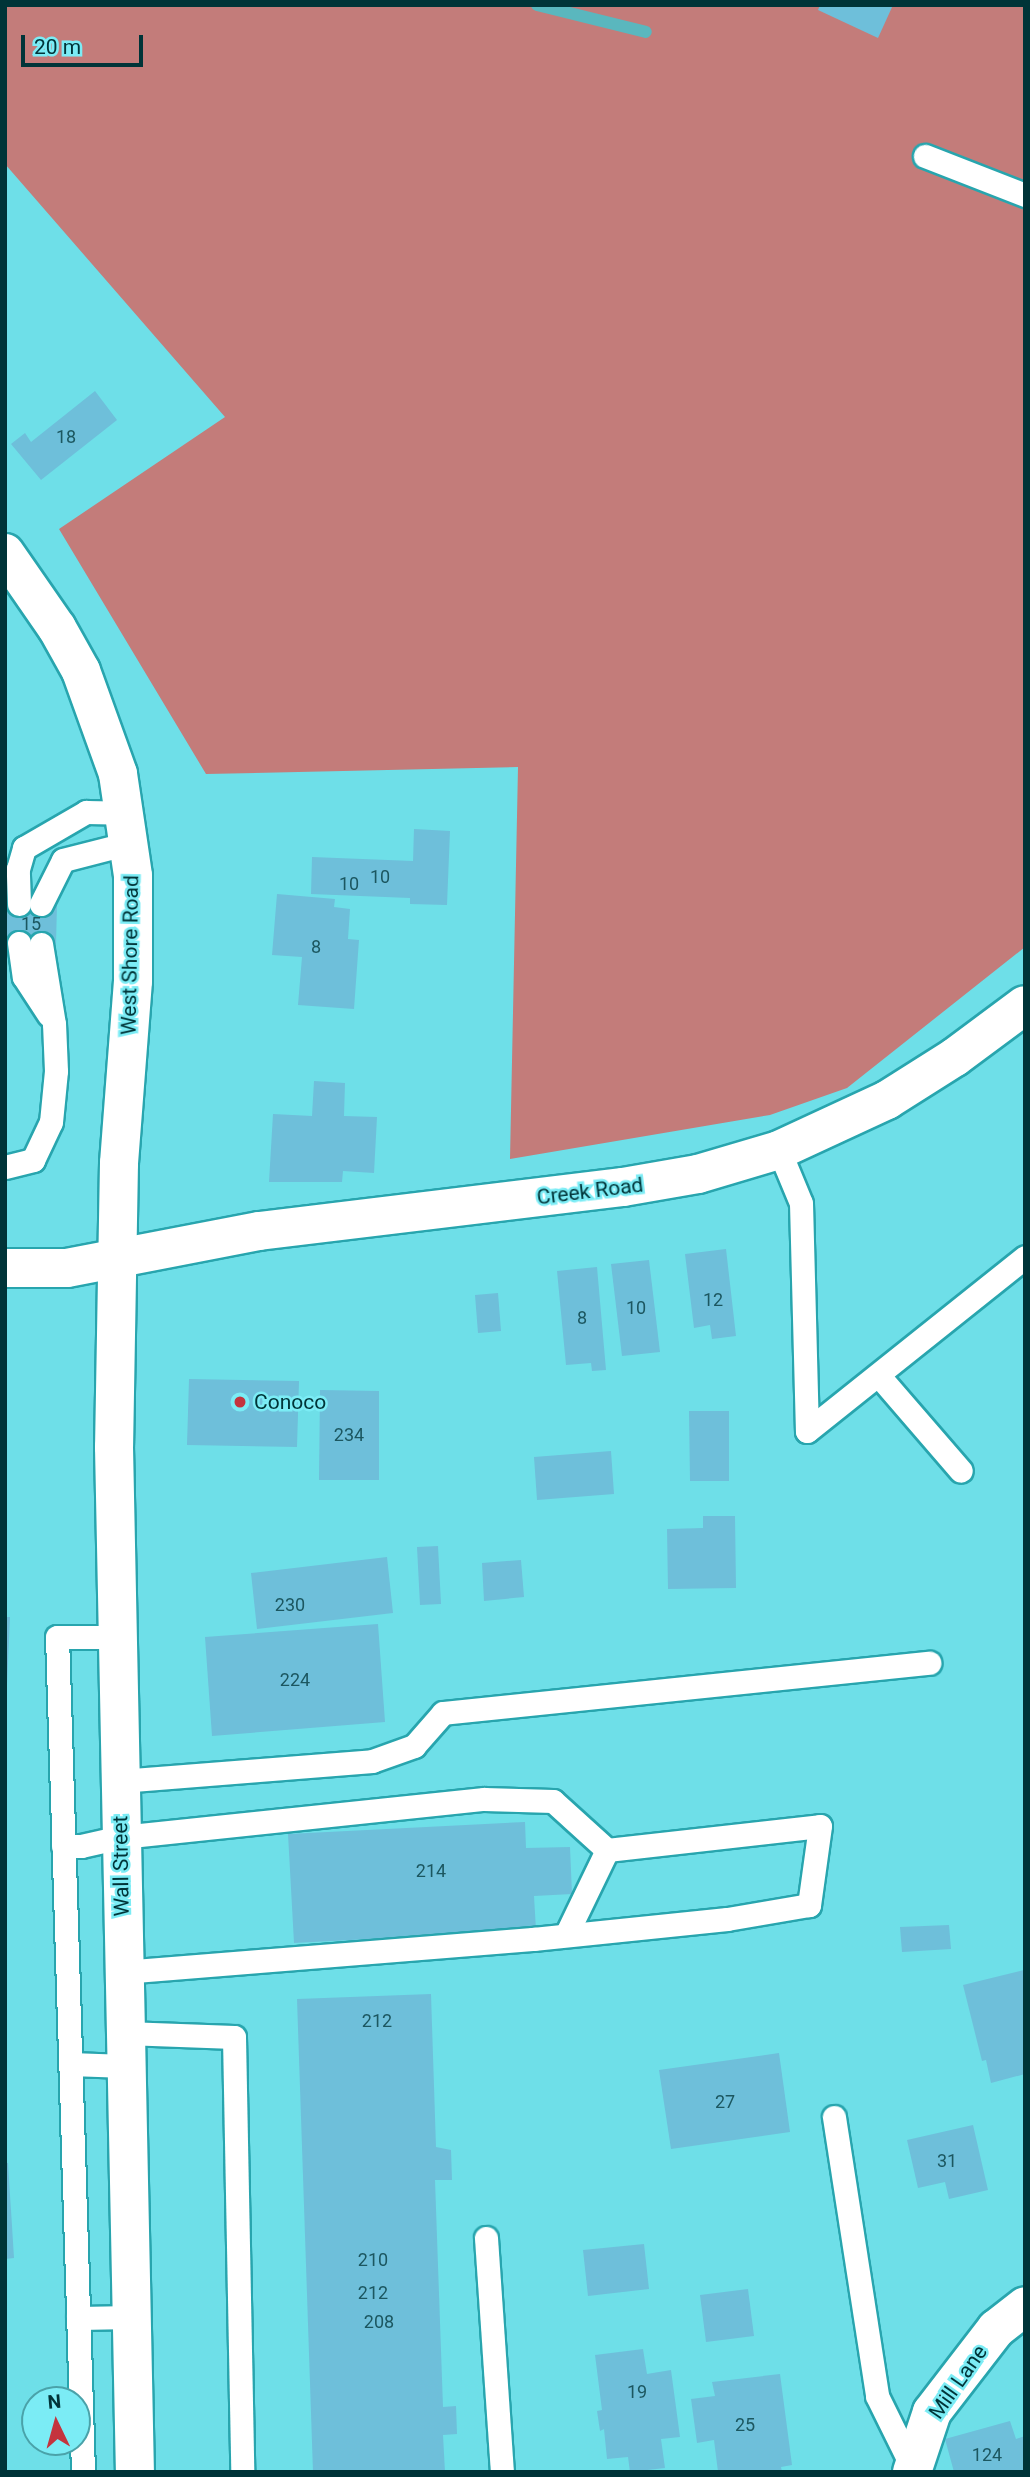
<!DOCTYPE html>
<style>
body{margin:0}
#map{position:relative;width:1030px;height:2477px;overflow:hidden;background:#6edfe8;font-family:Roboto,sans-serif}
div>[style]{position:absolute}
.forest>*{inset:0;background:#c37c7a}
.stream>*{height:12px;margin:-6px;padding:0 6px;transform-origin:6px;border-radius:6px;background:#5ab7be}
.building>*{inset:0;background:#6ebfda}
.roads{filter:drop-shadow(2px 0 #28a5ae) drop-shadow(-2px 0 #28a5ae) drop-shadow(0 2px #28a5ae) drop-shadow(0 -2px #28a5ae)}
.service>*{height:23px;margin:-11.5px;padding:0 11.5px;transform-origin:11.5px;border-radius:11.5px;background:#fff}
.minor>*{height:38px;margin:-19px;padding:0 19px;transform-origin:19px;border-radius:19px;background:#fff}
.tertiary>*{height:38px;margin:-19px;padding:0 19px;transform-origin:19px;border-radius:19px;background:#fff}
.dots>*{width:19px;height:19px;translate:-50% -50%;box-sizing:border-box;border:4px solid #7becf5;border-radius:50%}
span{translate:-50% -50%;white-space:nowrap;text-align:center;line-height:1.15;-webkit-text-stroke:5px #7becf5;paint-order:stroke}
.number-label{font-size:18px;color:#1c5760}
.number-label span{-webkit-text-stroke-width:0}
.street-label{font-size:21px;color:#003438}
.poi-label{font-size:21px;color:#003438}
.left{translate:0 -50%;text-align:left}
.frame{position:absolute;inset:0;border:7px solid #003438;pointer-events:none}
.north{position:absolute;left:21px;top:2386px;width:70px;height:70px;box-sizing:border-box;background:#7becf5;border:2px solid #4aa2a9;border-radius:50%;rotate:355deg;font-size:19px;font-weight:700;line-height:28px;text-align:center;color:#003438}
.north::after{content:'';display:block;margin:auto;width:24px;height:32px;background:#c4343e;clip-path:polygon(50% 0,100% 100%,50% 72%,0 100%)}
.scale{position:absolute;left:21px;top:35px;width:122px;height:32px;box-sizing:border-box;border:4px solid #003438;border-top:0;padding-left:9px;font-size:21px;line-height:24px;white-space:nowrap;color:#003438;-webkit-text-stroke:5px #7becf5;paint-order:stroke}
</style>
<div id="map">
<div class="forest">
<i style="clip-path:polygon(5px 5px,1025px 5px,1025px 947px,847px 1088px,770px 1115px,510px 1159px,518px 767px,206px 774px,59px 529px,225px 417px,5px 164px)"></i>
</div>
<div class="stream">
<i style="left:537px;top:5px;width:112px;rotate:13.9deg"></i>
</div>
<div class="building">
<i style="clip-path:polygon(820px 5px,893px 5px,878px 38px,818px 10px)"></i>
<i style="clip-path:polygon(95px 391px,117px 420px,41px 480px,11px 444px,25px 433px,31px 442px)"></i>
<i style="clip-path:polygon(414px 829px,450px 831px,447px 905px,410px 904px,410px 898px,311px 894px,312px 857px,413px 861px)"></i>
<i style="clip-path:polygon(5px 887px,15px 887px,15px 903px,57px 905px,56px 944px,5px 943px)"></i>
<i style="clip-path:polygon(277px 894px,335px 899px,334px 907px,350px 909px,348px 939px,359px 940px,354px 1009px,298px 1005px,302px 957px,272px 955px)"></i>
<i style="clip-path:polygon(314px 1081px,345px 1083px,344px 1116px,377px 1117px,374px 1173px,343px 1171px,342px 1182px,269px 1182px,273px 1114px,312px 1116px)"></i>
<i style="clip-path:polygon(726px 1249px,736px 1336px,712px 1339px,710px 1325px,694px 1328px,685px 1254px)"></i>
<i style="clip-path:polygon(649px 1260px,660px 1352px,622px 1356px,611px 1264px)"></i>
<i style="clip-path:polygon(597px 1267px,606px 1370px,592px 1371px,591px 1363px,566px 1365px,557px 1271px)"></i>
<i style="clip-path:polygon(498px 1293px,501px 1331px,478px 1333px,475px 1295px)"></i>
<i style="clip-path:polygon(189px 1379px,299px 1381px,297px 1447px,187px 1445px)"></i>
<i style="clip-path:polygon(320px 1390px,379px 1391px,379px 1480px,319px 1480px)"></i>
<i style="clip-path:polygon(689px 1411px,729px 1411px,729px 1481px,690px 1481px)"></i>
<i style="clip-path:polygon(611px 1451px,614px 1494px,537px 1500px,534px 1457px)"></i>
<i style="clip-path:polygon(703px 1516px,735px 1516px,736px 1588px,668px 1589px,667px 1529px,703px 1528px)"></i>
<i style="clip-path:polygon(438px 1546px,441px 1604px,420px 1605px,417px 1547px)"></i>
<i style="clip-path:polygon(387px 1557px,393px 1613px,257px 1629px,251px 1573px)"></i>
<i style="clip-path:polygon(521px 1560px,524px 1597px,484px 1601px,482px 1563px)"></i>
<i style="clip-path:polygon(5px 1617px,10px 1617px,7px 1685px,5px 1684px)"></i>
<i style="clip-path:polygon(378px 1624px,385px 1722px,212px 1736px,205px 1637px)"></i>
<i style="clip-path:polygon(525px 1822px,526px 1848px,570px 1847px,572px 1894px,534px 1896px,536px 1930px,294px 1943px,288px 1834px)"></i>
<i style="clip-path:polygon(949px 1925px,951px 1949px,902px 1952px,900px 1927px)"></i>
<i style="clip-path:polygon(1024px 1970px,1025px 2074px,991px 2083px,986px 2060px,982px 2061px,963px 1985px)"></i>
<i style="clip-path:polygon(431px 1994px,436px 2147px,451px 2150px,452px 2180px,435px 2180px,443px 2407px,456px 2406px,457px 2434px,443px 2435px,445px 2472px,313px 2472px,297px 1999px)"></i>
<i style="clip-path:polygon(779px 2053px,790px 2132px,671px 2149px,659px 2070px)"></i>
<i style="clip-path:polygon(973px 2125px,988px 2190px,949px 2199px,945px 2182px,918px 2188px,907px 2140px)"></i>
<i style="clip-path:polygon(5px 2163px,8px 2163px,14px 2258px,5px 2259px)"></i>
<i style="clip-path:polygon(644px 2244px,649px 2289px,588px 2296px,583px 2250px)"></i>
<i style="clip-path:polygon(748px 2289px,754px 2336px,706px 2342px,700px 2295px)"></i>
<i style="clip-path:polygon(643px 2349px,647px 2374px,671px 2370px,680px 2437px,661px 2439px,665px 2468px,630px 2472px,628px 2457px,607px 2459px,604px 2429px,600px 2431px,597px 2411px,602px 2410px,595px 2355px)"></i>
<i style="clip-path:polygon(780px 2374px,792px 2465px,781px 2467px,782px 2472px,718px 2472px,714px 2440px,697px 2443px,691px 2399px,715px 2396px,712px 2382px)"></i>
<i style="clip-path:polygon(1010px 2421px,1016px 2439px,1025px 2436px,1025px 2472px,954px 2472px,945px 2439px)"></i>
</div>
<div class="roads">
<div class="service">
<i style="left:925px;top:156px;width:107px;rotate:21.3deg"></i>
<i style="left:19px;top:904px;width:35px;rotate:-92deg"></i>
<i style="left:18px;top:869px;width:22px;rotate:-74deg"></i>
<i style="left:24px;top:848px;width:72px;rotate:-30.1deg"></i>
<i style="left:86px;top:812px;width:39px;rotate:1deg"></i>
<i style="left:41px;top:904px;width:49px;rotate:-63.4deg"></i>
<i style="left:63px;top:860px;width:68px;rotate:-14.4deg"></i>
<i style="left:19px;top:943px;width:34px;rotate:82deg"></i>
<i style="left:24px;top:977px;width:45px;rotate:56.7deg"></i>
<i style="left:779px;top:1150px;width:57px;rotate:67.5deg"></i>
<i style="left:801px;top:1203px;width:228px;rotate:88.5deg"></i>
<i style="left:807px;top:1431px;width:279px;rotate:-38.6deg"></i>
<i style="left:5px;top:1167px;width:29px;rotate:-14deg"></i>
<i style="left:33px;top:1160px;width:42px;rotate:-64.7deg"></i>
<i style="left:51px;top:1122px;width:51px;rotate:-84.4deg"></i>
<i style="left:56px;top:1071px;width:47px;rotate:-92.4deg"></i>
<i style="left:54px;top:1024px;width:81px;rotate:-99.2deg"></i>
<i style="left:879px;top:1376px;width:125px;rotate:49.2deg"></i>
<i style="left:120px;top:1781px;width:253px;rotate:-4.5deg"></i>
<i style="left:372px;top:1761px;width:45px;rotate:-19.7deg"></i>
<i style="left:414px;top:1746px;width:44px;rotate:-48.7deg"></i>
<i style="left:443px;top:1713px;width:489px;rotate:-5.9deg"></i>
<i style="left:63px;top:1846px;width:18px"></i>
<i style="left:81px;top:1846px;width:41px;rotate:-12.7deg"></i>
<i style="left:121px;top:1837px;width:365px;rotate:-6deg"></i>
<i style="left:484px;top:1799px;width:69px;rotate:1.7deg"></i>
<i style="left:553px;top:1801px;width:73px;rotate:42.2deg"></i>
<i style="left:607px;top:1850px;width:214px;rotate:-6.4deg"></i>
<i style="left:820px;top:1826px;width:80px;rotate:97.9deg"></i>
<i style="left:809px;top:1905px;width:83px;rotate:170.3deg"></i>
<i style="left:727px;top:1919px;width:195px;rotate:174.1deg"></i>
<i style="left:533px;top:1939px;width:410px;rotate:175.4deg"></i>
<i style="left:566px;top:1935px;width:94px;rotate:-64.2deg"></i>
<i style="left:125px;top:2033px;width:109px;rotate:2.1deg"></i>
<i style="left:234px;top:2037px;width:435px;rotate:88.9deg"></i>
<i style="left:70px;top:2064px;width:56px;rotate:2deg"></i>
<i style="left:834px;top:2117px;width:282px;rotate:81.2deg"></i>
<i style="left:877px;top:2396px;width:81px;rotate:63.7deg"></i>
<i style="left:486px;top:2238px;width:235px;rotate:86.1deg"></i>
<i style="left:78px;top:2318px;width:54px;rotate:-1.1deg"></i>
<i style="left:83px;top:2472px;width:835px;rotate:-91.78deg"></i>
<i style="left:57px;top:1637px;width:60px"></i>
</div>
<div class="minor">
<i style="left:5px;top:1268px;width:62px"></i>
<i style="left:67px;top:1268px;width:196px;rotate:-10.9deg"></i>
<i style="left:259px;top:1231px;width:367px;rotate:-6.9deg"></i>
<i style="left:623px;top:1187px;width:76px;rotate:-9.8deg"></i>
<i style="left:698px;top:1174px;width:84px;rotate:-16.5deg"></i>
<i style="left:779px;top:1150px;width:119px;rotate:-24.8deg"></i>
<i style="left:887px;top:1100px;width:80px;rotate:-32.3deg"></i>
<i style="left:955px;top:1057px;width:87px;rotate:-36.6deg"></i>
<i style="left:912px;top:2472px;width:63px;rotate:-71.6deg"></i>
<i style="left:932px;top:2412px;width:105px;rotate:-52.4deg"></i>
<i style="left:996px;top:2329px;width:37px;rotate:-38deg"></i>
</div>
<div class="tertiary">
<i style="left:5px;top:553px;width:91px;rotate:55.3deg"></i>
<i style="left:57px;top:628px;width:49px;rotate:60.8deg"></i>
<i style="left:81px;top:671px;width:109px;rotate:70.2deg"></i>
<i style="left:118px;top:774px;width:103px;rotate:81.6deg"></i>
<i style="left:133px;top:876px;width:105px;rotate:90deg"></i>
<i style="left:133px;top:981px;width:183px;rotate:94.4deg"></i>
<i style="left:119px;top:1163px;width:284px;rotate:91deg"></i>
<i style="left:114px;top:1447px;width:1025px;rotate:88.83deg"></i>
</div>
</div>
<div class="dots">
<i style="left:240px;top:1402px;background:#c4343e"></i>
</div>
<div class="number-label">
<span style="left:66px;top:437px">18</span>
<span style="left:380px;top:877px">10</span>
<span style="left:349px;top:884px">10</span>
<span style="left:31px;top:924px">15</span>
<span style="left:316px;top:947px">8</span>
<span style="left:713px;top:1300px">12</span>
<span style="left:636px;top:1308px">10</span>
<span style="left:582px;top:1318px">8</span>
<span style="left:349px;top:1435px">234</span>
<span style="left:290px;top:1605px">230</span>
<span style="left:295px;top:1680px">224</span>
<span style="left:431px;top:1871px">214</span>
<span style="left:377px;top:2021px">212</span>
<span style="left:725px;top:2102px">27</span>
<span style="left:947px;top:2161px">31</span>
<span style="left:373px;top:2260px">210</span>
<span style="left:373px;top:2293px">212</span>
<span style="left:379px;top:2322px">208</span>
<span style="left:637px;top:2392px">19</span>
<span style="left:745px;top:2425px">25</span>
<span style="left:987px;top:2455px">124</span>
</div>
<div class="street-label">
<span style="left:130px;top:955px;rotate:-89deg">West Shore Road</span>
<span style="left:590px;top:1191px;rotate:-7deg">Creek Road</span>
<span style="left:121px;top:1866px;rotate:-91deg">Wall Street</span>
<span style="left:958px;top:2382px;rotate:-55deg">Mill Lane</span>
</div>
<div class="poi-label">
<span class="left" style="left:254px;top:1402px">Conoco</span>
</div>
<div class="frame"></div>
<div class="north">N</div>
<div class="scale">20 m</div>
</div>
